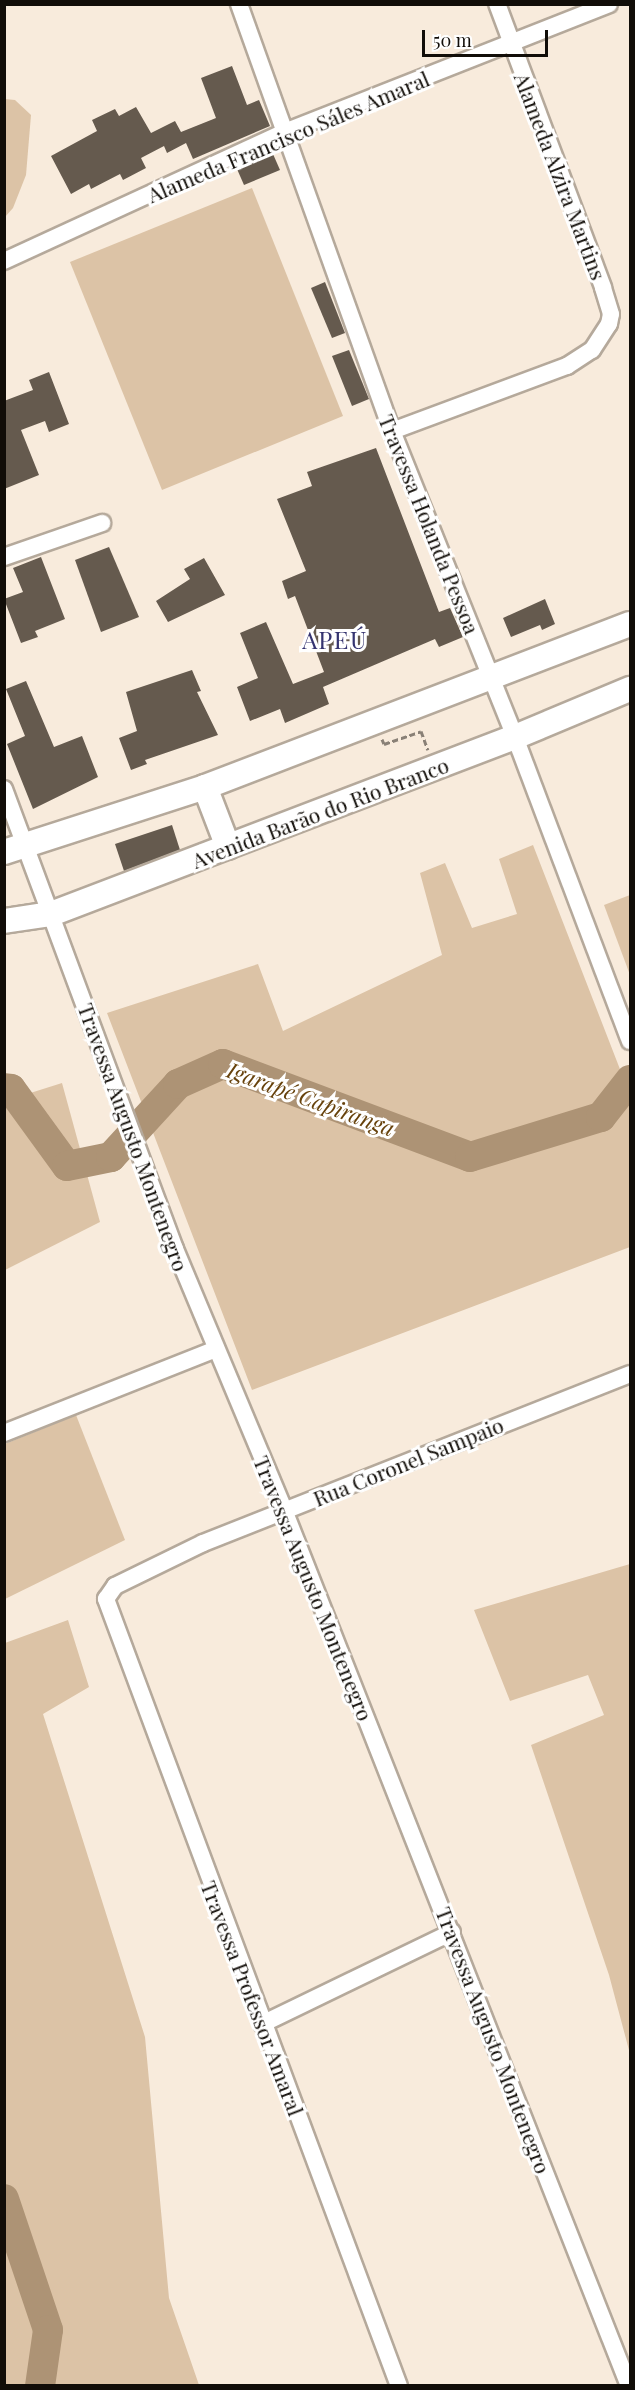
<!DOCTYPE html>
<meta charset="utf-8">
<style>
body{margin:0}
#map{position:relative;width:635px;height:2390px;overflow:hidden;background:#f8ebdc;font-family:"Playfair Display",serif}
div>[style]{position:absolute}
.green>*{inset:0;background:#dcc3a6}
.river>*{height:30px;margin:-15px;padding:0 15px;transform-origin:15px;border-radius:15px;background:#ad9375}
.building>*{inset:0;background:#655a4e}
.path>*{height:3px;margin-top:-1.5px;transform-origin:0;background:repeating-linear-gradient(90deg,#898076 0 6px,transparent 0 9px)}
.roads{filter:drop-shadow(2px 0 #b5a99b) drop-shadow(-2px 0 #b5a99b) drop-shadow(0 2px #b5a99b) drop-shadow(0 -2px #b5a99b)}
.minor>*{height:16px;margin:-8px;padding:0 8px;transform-origin:8px;border-radius:8px;background:#fff}
.secondary>*{height:24px;margin:-12px;padding:0 12px;transform-origin:12px;border-radius:12px;background:#fff}
span{translate:-50% -50%;white-space:nowrap;text-align:center;line-height:1.15;-webkit-text-stroke:6px #fff;paint-order:stroke}
.street-label{font-size:21px;color:#110d08}
.water-label{font-size:22px;color:#67420c;font-style:italic}
.quarter-label{font-size:24px;color:#353470;letter-spacing:1.5px}
.frame{position:absolute;inset:0;border:6px solid #110d08;pointer-events:none}
.scale{position:absolute;left:422px;top:30px;width:126px;height:27px;box-sizing:border-box;border:3px solid #110d08;border-top:0;padding-left:8px;font-size:18px;line-height:21px;white-space:nowrap;color:#110d08;-webkit-text-stroke:4px #fff;paint-order:stroke}
</style>
<div id="map">
<div class="green">
<i style="clip-path:polygon(5px 99px,15px 100px,31px 115px,26px 175px,13px 208px,5px 217px)"></i>
<i style="clip-path:polygon(252px 188px,343px 416px,162px 490px,70px 262px)"></i>
<i style="clip-path:polygon(533px 845px,630px 1095px,630px 1247px,252px 1390px,107px 1013px,258px 964px,283px 1031px,442px 955px,420px 873px,445px 863px,472px 928px,517px 914px,499px 859px)"></i>
<i style="clip-path:polygon(630px 895px,630px 975px,604px 905px)"></i>
<i style="clip-path:polygon(62px 1083px,100px 1222px,5px 1270px,5px 1101px)"></i>
<i style="clip-path:polygon(76px 1415px,125px 1540px,5px 1599px,5px 1444px)"></i>
<i style="clip-path:polygon(630px 1564px,630px 2054px,609px 1975px,531px 1745px,604px 1715px,588px 1675px,510px 1701px,474px 1610px)"></i>
<i style="clip-path:polygon(68px 1620px,89px 1687px,43px 1714px,145px 2037px,169px 2298px,199px 2385px,5px 2385px,5px 1643px)"></i>
</div>
<div class="river">
<i style="left:4px;top:1088px;width:7px;rotate:8deg"></i>
<i style="left:11px;top:1089px;width:95px;rotate:54deg"></i>
<i style="left:67px;top:1166px;width:45px;rotate:-11.6deg"></i>
<i style="left:111px;top:1157px;width:99px;rotate:-47.5deg"></i>
<i style="left:178px;top:1084px;width:49px;rotate:-24deg"></i>
<i style="left:223px;top:1064px;width:264px;rotate:20.6deg"></i>
<i style="left:470px;top:1157px;width:137px;rotate:-17deg"></i>
<i style="left:601px;top:1117px;width:47px;rotate:-51.9deg"></i>
<i style="left:4px;top:2199px;width:138px;rotate:71.4deg"></i>
<i style="left:48px;top:2330px;width:57px;rotate:98.1deg"></i>
</div>
<div class="building">
<i style="clip-path:polygon(232px 66px,247px 105px,259px 100px,270px 126px,193px 159px,186px 143px,167px 153px,164px 146px,141px 158px,146px 168px,123px 180px,120px 174px,91px 189px,89px 184px,71px 194px,51px 156px,97px 131px,92px 120px,115px 109px,119px 116px,136px 107px,151px 133px,175px 121px,181px 132px,216px 118px,201px 78px)"></i>
<i style="clip-path:polygon(273px 154px,280px 170px,244px 185px,237px 169px)"></i>
<i style="clip-path:polygon(325px 282px,345px 333px,332px 338px,311px 288px)"></i>
<i style="clip-path:polygon(349px 350px,369px 399px,352px 406px,332px 356px)"></i>
<i style="clip-path:polygon(49px 372px,69px 424px,49px 432px,45px 421px,21px 430px,39px 475px,4px 489px,4px 401px,33px 390px,29px 380px)"></i>
<i style="clip-path:polygon(376px 448px,439px 612px,450px 608px,463px 637px,439px 647px,435px 639px,323px 687px,329px 704px,285px 723px,280px 709px,250px 721px,237px 687px,258px 678px,240px 633px,266px 622px,293px 684px,324px 672px,295px 596px,288px 599px,282px 581px,306px 571px,277px 499px,312px 486px,307px 472px)"></i>
<i style="clip-path:polygon(109px 547px,139px 617px,101px 632px,75px 560px)"></i>
<i style="clip-path:polygon(41px 557px,65px 619px,35px 631px,38px 637px,21px 643px,4px 599px,23px 592px,13px 568px)"></i>
<i style="clip-path:polygon(204px 558px,225px 595px,168px 622px,156px 601px,190px 579px,184px 569px)"></i>
<i style="clip-path:polygon(545px 599px,555px 624px,542px 630px,540px 625px,511px 637px,503px 618px)"></i>
<i style="clip-path:polygon(192px 670px,201px 691px,197px 692px,218px 735px,145px 760px,147px 764px,131px 770px,119px 738px,137px 731px,126px 692px)"></i>
<i style="clip-path:polygon(26px 681px,54px 747px,82px 736px,98px 777px,33px 809px,7px 744px,25px 736px,6px 689px)"></i>
<i style="clip-path:polygon(172px 825px,180px 850px,124px 871px,115px 844px)"></i>
</div>
<div class="path">
<i style="left:382px;top:739px;width:5px;rotate:68deg"></i>
<i style="left:384px;top:744px;width:39px;rotate:-19deg"></i>
<i style="left:421px;top:731px;width:20px;rotate:70deg"></i>
</div>
<div class="roads">
<div class="minor">
<i style="left:239px;top:4px;width:454px;rotate:70.3deg"></i>
<i style="left:392px;top:431px;width:330px;rotate:68.1deg"></i>
<i style="left:515px;top:737px;width:325px;rotate:69.3deg"></i>
<i style="left:4px;top:261px;width:311px;rotate:-24.7deg"></i>
<i style="left:287px;top:131px;width:346px;rotate:-21.5deg"></i>
<i style="left:392px;top:431px;width:187px;rotate:-20.4deg"></i>
<i style="left:567px;top:366px;width:30px;rotate:-33deg"></i>
<i style="left:592px;top:350px;width:31px;rotate:-57deg"></i>
<i style="left:609px;top:324px;width:10px;rotate:-79deg"></i>
<i style="left:611px;top:314px;width:28px;rotate:-107deg"></i>
<i style="left:603px;top:287px;width:302px;rotate:-110.5deg"></i>
<i style="left:4px;top:557px;width:104px;rotate:-19.1deg"></i>
<i style="left:4px;top:789px;width:491px;rotate:69.6deg"></i>
<i style="left:175px;top:1249px;width:283px;rotate:67.3deg"></i>
<i style="left:284px;top:1510px;width:941px;rotate:68.5deg"></i>
<i style="left:4px;top:1433px;width:228px;rotate:-21.6deg"></i>
<i style="left:262px;top:2024px;width:211px;rotate:-25.8deg"></i>
<i style="left:399px;top:2386px;width:840px;rotate:-110.42deg"></i>
<i style="left:106px;top:1599px;width:16px;rotate:-55deg"></i>
<i style="left:115px;top:1586px;width:98px;rotate:-26deg"></i>
<i style="left:203px;top:1543px;width:459px;rotate:-21.6deg"></i>
</div>
<div class="secondary">
<i style="left:205px;top:787px;width:64px;rotate:69deg"></i>
<i style="left:4px;top:852px;width:211px;rotate:-17.9deg"></i>
<i style="left:205px;top:787px;width:455px;rotate:-21deg"></i>
<i style="left:4px;top:921px;width:48px;rotate:-8.5deg"></i>
<i style="left:51px;top:914px;width:497px;rotate:-20.9deg"></i>
<i style="left:515px;top:737px;width:125px;rotate:-22.7deg"></i>
</div>
</div>
<div class="street-label">
<span style="left:288px;top:136px;rotate:-23deg">Alameda Francisco Sáles Amaral</span>
<span style="left:561px;top:176px;rotate:69deg">Alameda Alzira Martins</span>
<span style="left:430px;top:524px;rotate:68deg">Travessa Holanda Pessoa</span>
<span style="left:320px;top:812px;rotate:-21deg">Avenida Barão do Rio Branco</span>
<span style="left:134px;top:1137px;rotate:70deg">Travessa Augusto Montenegro</span>
<span style="left:408px;top:1461px;rotate:-22deg">Rua Coronel Sampaio</span>
<span style="left:314px;top:1588px;rotate:68deg">Travessa Augusto Montenegro</span>
<span style="left:253px;top:1998px;rotate:69deg">Travessa Professor Amaral</span>
<span style="left:494px;top:2040px;rotate:69deg">Travessa Augusto Montenegro</span>
</div>
<div class="water-label">
<span style="left:311px;top:1099px;rotate:20deg">Igarapé Capiranga</span>
</div>
<div class="quarter-label">
<span style="left:335px;top:640px">APEÚ</span>
</div>
<div class="frame"></div>
<div class="scale">50 m</div>
</div>
